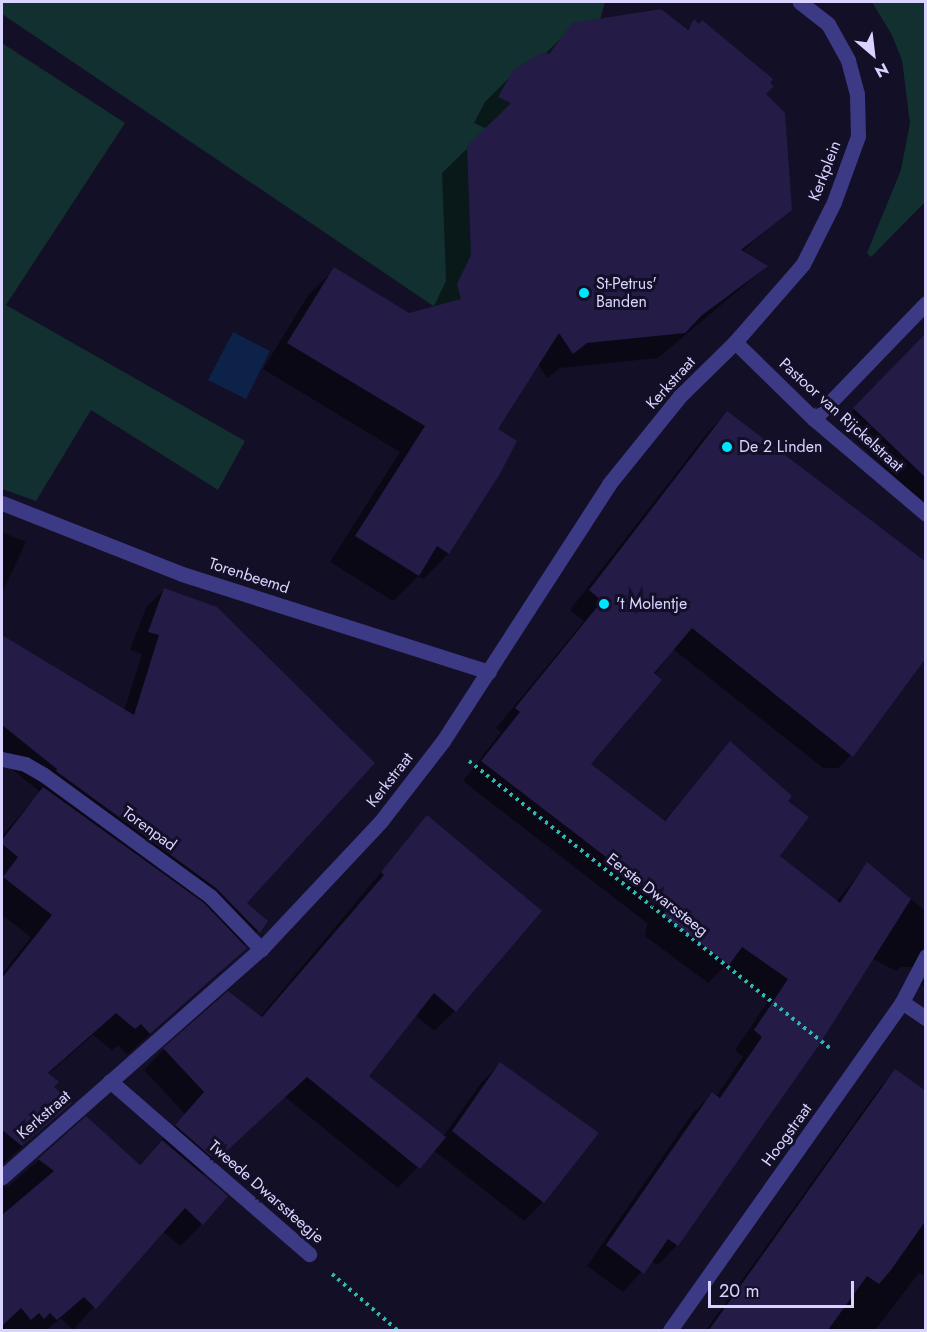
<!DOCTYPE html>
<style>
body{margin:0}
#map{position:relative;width:927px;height:1332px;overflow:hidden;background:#130f26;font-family:Jost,sans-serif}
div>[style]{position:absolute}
.green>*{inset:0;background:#12302f}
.water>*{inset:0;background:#0c2248}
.shadow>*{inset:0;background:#0007}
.building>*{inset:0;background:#241b47}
.path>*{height:4px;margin-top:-2px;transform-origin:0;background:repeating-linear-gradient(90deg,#2fb8b0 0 3px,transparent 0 7.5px)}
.minor>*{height:15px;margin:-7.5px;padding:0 7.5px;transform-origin:7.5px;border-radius:7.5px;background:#3d3a85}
.dots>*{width:16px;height:16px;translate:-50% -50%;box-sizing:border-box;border:3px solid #130f26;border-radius:50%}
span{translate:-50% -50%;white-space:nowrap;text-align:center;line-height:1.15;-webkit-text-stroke:6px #130f26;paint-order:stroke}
.street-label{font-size:16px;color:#d9d4ff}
.poi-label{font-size:16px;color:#d9d4ff}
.left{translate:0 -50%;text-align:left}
.frame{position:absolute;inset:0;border:3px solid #d9d4ff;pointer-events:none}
.north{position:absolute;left:843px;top:24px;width:60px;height:60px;-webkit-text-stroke:4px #130f26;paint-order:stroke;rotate:152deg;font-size:16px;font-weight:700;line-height:24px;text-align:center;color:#d9d4ff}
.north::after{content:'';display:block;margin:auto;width:21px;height:27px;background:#d9d4ff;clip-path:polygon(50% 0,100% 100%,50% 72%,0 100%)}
.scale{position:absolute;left:708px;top:1281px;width:146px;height:27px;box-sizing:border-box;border:3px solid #d9d4ff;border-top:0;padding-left:8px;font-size:18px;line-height:21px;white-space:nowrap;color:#d9d4ff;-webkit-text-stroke:4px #130f26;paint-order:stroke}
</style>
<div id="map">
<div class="green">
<i style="clip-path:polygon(2px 2px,605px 2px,546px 213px,454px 320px,2px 14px)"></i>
<i style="clip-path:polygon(872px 2px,925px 2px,926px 201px,871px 257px,867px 253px,901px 170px,910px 123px,902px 60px,892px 35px)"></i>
<i style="clip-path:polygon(2px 43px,125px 123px,6px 305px,245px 441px,218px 490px,91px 410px,36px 501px,2px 489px)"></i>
</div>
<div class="water">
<i style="clip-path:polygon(233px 332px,270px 351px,246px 399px,208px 380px)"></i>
</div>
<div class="shadow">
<i style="clip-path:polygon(694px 22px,764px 94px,790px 208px,741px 253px,766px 267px,658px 358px,560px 368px,547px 378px,538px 364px,496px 429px,448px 554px,423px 579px,418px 576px,393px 601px,330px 562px,400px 452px,263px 369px,309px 294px,335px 269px,409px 315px,433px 308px,446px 281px,442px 173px,487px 129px,474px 123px,485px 102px,511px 76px,545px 54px,573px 26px,686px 30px)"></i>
<i style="clip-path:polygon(926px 337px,926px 507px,839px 424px)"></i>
<i style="clip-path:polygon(727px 413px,858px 748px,838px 768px,823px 768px,673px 649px,589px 765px,663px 822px,731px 743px,786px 801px,778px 857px,836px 902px,867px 864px,926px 911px,926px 987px,915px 982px,917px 975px,911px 967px,901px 967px,896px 971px,872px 958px,677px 1245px,658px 1265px,651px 1261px,623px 1292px,587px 1266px,692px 1114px,712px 1094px,716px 1097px,743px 1057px,735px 1050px,769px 1000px,724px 967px,708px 983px,645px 936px,647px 923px,463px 781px,501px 732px,496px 728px,584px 621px,570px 610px,708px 432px)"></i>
<i style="clip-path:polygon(2px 532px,26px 542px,2px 593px)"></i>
<i style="clip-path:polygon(164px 590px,245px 903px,266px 921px,223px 970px,127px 1055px,118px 1045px,112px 1050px,93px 1035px,47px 1075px,53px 1087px,70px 1103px,2px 1165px,2px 974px,31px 937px,2px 915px,2px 836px,40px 792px,2px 761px,2px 636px,124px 711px,142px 654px,130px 650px,146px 608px)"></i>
<i style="clip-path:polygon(427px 817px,455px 1011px,434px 1031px,415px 1015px,367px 1076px,443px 1137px,481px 1083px,500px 1064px,596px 1133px,543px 1202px,524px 1221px,433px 1150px,398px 1188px,285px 1097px,201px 1175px,202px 1224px,180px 1246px,163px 1231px,73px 1330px,61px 1318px,46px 1330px,2px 1330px,2px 1187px,9px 1186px,86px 1118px,138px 1166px,185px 1114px,144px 1070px,164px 1049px,260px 1017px)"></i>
<i style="clip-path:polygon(896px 1071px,926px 1093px,926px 1277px,919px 1273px,875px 1330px,706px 1330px,881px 1086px)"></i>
</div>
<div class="building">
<i style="clip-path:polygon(661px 9px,688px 30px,694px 19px,699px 24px,702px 20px,773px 79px,770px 83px,774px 86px,766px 94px,785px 113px,792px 210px,741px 250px,768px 266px,701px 316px,685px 333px,587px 343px,573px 354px,559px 333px,498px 429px,517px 441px,501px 472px,449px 554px,437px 546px,419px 576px,355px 536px,425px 426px,287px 343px,334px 267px,409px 313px,461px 299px,457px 284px,471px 255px,467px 146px,511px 103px,498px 97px,514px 69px,543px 52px,549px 54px,572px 23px)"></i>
<i style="clip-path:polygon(926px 333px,926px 478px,853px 408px)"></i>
<i style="clip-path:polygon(727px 411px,926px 562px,926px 658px,853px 757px,692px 628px,654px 673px,662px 680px,591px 764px,665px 821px,730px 741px,792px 796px,788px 801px,809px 817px,780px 856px,840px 903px,867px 862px,911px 899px,819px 1045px,678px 1246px,668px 1239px,644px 1274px,606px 1245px,712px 1092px,720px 1098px,762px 1037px,754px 1030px,788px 979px,742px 947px,729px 965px,664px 916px,666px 903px,481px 761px,520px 712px,515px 708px,602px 601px,589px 590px)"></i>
<i style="clip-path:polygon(164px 588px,217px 607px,375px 763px,247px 903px,268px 921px,260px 933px,216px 888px,56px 771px,57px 769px,2px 725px,2px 635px,134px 715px,159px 635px,148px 632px)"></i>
<i style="clip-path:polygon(43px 787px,204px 903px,247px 948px,150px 1034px,141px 1024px,135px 1029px,116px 1013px,48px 1073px,59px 1082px,54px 1087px,72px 1103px,22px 1146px,2px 1130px,2px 978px,52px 915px,3px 877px,18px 857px,2px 844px,2px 840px)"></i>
<i style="clip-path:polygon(427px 815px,542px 911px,456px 1012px,434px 993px,369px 1076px,446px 1137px,420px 1169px,307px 1077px,216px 1161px,175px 1125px,204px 1092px,163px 1048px,228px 991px,262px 1017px,384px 875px,381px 872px)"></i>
<i style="clip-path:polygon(500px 1062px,599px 1133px,544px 1203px,452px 1131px)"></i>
<i style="clip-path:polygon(895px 1069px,926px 1091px,926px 1220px,891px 1270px,879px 1284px,867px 1276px,828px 1330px,709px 1330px)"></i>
<i style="clip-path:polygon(86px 1116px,140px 1165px,162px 1140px,228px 1196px,203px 1225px,185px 1208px,96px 1309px,84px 1297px,57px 1320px,50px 1313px,44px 1319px,39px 1313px,31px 1320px,21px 1308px,2px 1326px,2px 1215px,54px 1171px,38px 1159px)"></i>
</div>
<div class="path">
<i style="left:469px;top:761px;width:461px;rotate:38.5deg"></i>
<i style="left:332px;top:1274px;width:86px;rotate:40.7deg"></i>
</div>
<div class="minor">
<i style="left:735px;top:342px;width:110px;rotate:44.3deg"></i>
<i style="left:814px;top:419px;width:147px;rotate:40.3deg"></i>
<i style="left:814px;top:419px;width:161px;rotate:-46deg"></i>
<i style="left:2px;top:503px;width:193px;rotate:21.5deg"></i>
<i style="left:182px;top:574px;width:322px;rotate:17.7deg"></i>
<i style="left:2px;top:759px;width:24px;rotate:12deg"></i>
<i style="left:25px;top:764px;width:22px;rotate:30deg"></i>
<i style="left:44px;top:775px;width:205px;rotate:36.1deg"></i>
<i style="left:210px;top:896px;width:74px;rotate:46.1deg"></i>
<i style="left:902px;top:1002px;width:29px;rotate:34deg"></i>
<i style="left:110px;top:1081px;width:264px;rotate:41deg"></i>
<i style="left:2px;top:1177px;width:345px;rotate:-41.4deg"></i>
<i style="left:261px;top:949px;width:175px;rotate:-46.8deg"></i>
<i style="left:381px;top:821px;width:101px;rotate:-52.2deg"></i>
<i style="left:443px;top:741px;width:306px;rotate:-57.1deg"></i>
<i style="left:609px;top:484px;width:113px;rotate:-51.1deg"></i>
<i style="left:680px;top:396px;width:77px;rotate:-44.5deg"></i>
<i style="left:735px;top:342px;width:103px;rotate:-48.9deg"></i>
<i style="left:803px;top:264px;width:69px;rotate:-63.4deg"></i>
<i style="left:834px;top:202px;width:70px;rotate:-70deg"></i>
<i style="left:858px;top:136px;width:42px;rotate:-91.4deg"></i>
<i style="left:857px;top:94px;width:35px;rotate:-105deg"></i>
<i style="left:848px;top:60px;width:41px;rotate:-119.1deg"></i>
<i style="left:828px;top:24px;width:36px;rotate:-142deg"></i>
<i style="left:670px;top:1330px;width:402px;rotate:-54.7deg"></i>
<i style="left:902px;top:1002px;width:52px;rotate:-62.4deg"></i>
</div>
<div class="dots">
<i style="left:584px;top:293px;background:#00e5ff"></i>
<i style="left:727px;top:447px;background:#00e5ff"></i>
<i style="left:604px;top:604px;background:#00e5ff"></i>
</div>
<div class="street-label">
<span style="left:825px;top:171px;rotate:-69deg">Kerkplein</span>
<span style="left:671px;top:383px;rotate:-48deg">Kerkstraat</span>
<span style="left:841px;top:415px;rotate:42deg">Pastoor van Rijckelstraat</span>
<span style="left:249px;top:576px;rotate:18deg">Torenbeemd</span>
<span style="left:390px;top:780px;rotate:-52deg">Kerkstraat</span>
<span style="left:149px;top:829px;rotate:36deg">Torenpad</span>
<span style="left:657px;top:895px;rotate:38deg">Eerste Dwarssteeg</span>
<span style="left:44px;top:1115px;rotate:-41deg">Kerkstraat</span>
<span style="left:787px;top:1135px;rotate:-54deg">Hoogstraat</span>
<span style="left:266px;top:1192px;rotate:41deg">Tweede Dwarssteegje</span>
</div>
<div class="poi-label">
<span class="left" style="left:596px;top:293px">St-Petrus'<br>Banden</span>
<span class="left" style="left:739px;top:447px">De 2 Linden</span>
<span class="left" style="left:616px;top:604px">'t Molentje</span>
</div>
<div class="frame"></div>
<div class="north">N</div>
<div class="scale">20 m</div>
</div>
